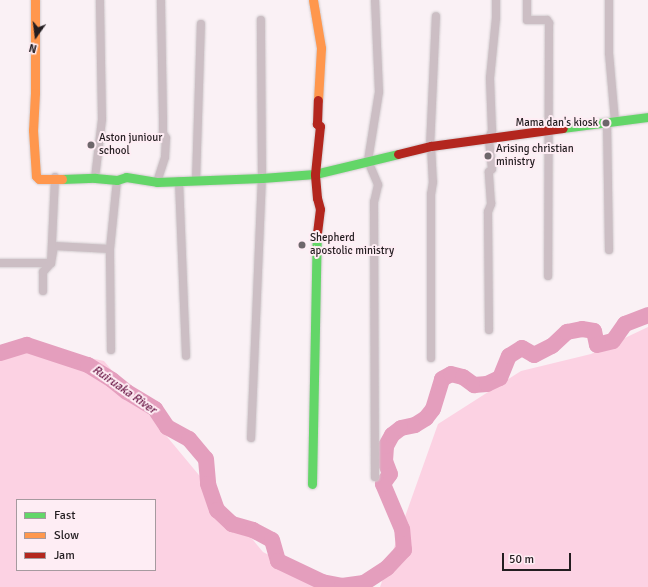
<!DOCTYPE html>
<html>
<head>
<meta charset="utf-8">
<style>
  body { margin:0 }
  #map { position:relative; width:648px; height:587px; overflow:hidden; background:#faf1f5; font-family:Signika,sans-serif }
  div>[style] { position:absolute }
  [style*='--x'] { left:calc(var(--x)*1px); top:calc(var(--y)*1px); width:calc(var(--w)*1px); rotate:calc(var(--a)*1deg) }
  .green>* { inset:0; background:#fcd2e3 }
  .river>* { height:16px; margin:-8px; padding:0 8px; transform-origin:8px; border-radius:8px; background:#e49ebd }
  .roads { filter:drop-shadow(0 0 1px #d2cccf) drop-shadow(0 0 1px #d2cccf) }
  .street>* { height:8px; margin:-4px; padding:0 4px; transform-origin:4px; border-radius:4px; background:#ccbec4 }
  .fast>* { height:9px; margin:-4.5px; padding:0 4.5px; transform-origin:4.5px; border-radius:4.5px; background:#63d668 }
  .slow>* { height:9px; margin:-4.5px; padding:0 4.5px; transform-origin:4.5px; border-radius:4.5px; background:#ff974d }
  .jam>* { height:9px; margin:-4.5px; padding:0 4.5px; transform-origin:4.5px; border-radius:4.5px; background:#b3261e }
  .dots>* { width:11px; height:11px; translate:-50% -50%; box-sizing:border-box; border:2px solid #feedf4; border-radius:50% }
  span { translate:-50% -50%; white-space:nowrap; text-align:center; line-height:1.15; -webkit-text-stroke:4px #feedf4; paint-order:stroke }
  .poi-label { font-size:11px; color:#231d20 }
  .right { translate:-100% -50%; text-align:right }
  .left { translate:0 -50%; text-align:left }
  .water-label { font-size:12px; color:#661040; font-style:italic }
  .legend { position:absolute; left:16px; top:499px; width:140px; height:72px; box-sizing:border-box; background:#feedf4; border:1px solid #a69a9f; margin:0; padding:5px 7px; list-style:none; font-size:12px; color:#231d20 }
  .legend li { display:flex; align-items:center; gap:8px; height:20px }
  .legend b { width:20px; border:1px solid #a69a9f }
  .north { position:absolute; left:16px; top:16px; width:40px; height:40px; -webkit-text-stroke:3px #feedf4; paint-order:stroke; rotate:194deg; font-size:11px; font-weight:700; line-height:16px; text-align:center; color:#231d20 }
  .north::after { content:''; display:block; margin:auto; width:14px; height:18px; background:#231d20; clip-path:polygon(50% 0,100% 100%,50% 72%,0 100%) }
  .scale { position:absolute; left:502px; top:553px; width:69px; height:18px; box-sizing:border-box; border:2px solid #231d20; border-top:0; padding-left:5px; font-size:12px; line-height:14px; white-space:nowrap; color:#231d20; -webkit-text-stroke:3px #feedf4; paint-order:stroke }
</style>
</head>
<body>
<div id="map">
  <div class="green">
    <div style="clip-path:polygon(648px 327px,648px 587px,380px 587px,438px 424px,521px 371px,591px 354px)"></div>
    <div style="clip-path:polygon(evenodd,17px 342px,104px 361px,263px 552px,332px 587px,0 587px,0 358px,17px 342px,17px 500px,155px 500px,155px 570px,17px 570px,17px 500px)"></div>
  </div>
  <div class="river">
    <div style="--x:0;--y:353;--w:28;--a:-17"></div>
    <div style="--x:27;--y:345;--w:64;--a:18.2"></div>
    <div style="--x:88;--y:365;--w:28;--a:32"></div>
    <div style="--x:112;--y:380;--w:19;--a:39"></div>
    <div style="--x:127;--y:392;--w:33;--a:31"></div>
    <div style="--x:155;--y:409;--w:22;--a:56"></div>
    <div style="--x:167;--y:427;--w:25;--a:29"></div>
    <div style="--x:189;--y:439;--w:26;--a:50"></div>
    <div style="--x:206;--y:459;--w:25;--a:85"></div>
    <div style="--x:208;--y:484;--w:28;--a:71"></div>
    <div style="--x:217;--y:510;--w:21;--a:43"></div>
    <div style="--x:232;--y:524;--w:22;--a:16"></div>
    <div style="--x:253;--y:530;--w:21;--a:28"></div>
    <div style="--x:272;--y:540;--w:22;--a:74"></div>
    <div style="--x:278;--y:561;--w:49;--a:25.5"></div>
    <div style="--x:322;--y:582;--w:20;--a:11"></div>
    <div style="--x:342;--y:586;--w:22;--a:-8"></div>
    <div style="--x:364;--y:583;--w:27;--a:-33"></div>
    <div style="--x:387;--y:568;--w:25;--a:-47"></div>
    <div style="--x:404;--y:550;--w:21;--a:-95"></div>
    <div style="--x:402;--y:529;--w:49;--a:-112.9"></div>
    <div style="--x:383;--y:484;--w:12;--a:-55"></div>
    <div style="--x:390;--y:474;--w:14;--a:-111"></div>
    <div style="--x:385;--y:461;--w:15;--a:-86"></div>
    <div style="--x:386;--y:446;--w:13;--a:-61"></div>
    <div style="--x:392;--y:435;--w:11;--a:-38"></div>
    <div style="--x:401;--y:428;--w:14;--a:-12"></div>
    <div style="--x:415;--y:425;--w:13;--a:-32"></div>
    <div style="--x:426;--y:418;--w:11;--a:-52"></div>
    <div style="--x:433;--y:409;--w:31;--a:-73"></div>
    <div style="--x:442;--y:379;--w:10;--a:-29"></div>
    <div style="--x:451;--y:374;--w:12;--a:14"></div>
    <div style="--x:463;--y:377;--w:14;--a:36"></div>
    <div style="--x:474;--y:385;--w:13;--a:-4"></div>
    <div style="--x:487;--y:384;--w:14;--a:-25"></div>
    <div style="--x:500;--y:378;--w:24;--a:-68"></div>
    <div style="--x:509;--y:356;--w:15;--a:-32"></div>
    <div style="--x:522;--y:348;--w:14;--a:30"></div>
    <div style="--x:534;--y:355;--w:20;--a:-27"></div>
    <div style="--x:552;--y:346;--w:21;--a:-43"></div>
    <div style="--x:567;--y:332;--w:15;--a:-11"></div>
    <div style="--x:582;--y:329;--w:12;--a:9"></div>
    <div style="--x:594;--y:331;--w:14;--a:78"></div>
    <div style="--x:597;--y:345;--w:16;--a:-14"></div>
    <div style="--x:613;--y:341;--w:21;--a:-55"></div>
    <div style="--x:625;--y:324;--w:25;--a:-21"></div>
  </div>
  <div class="roads">
    <div class="street">
      <div style="--x:375;--y:0;--w:92;--a:87.5"></div>
      <div style="--x:379;--y:92;--w:70;--a:99.1"></div>
      <div style="--x:368;--y:161;--w:26;--a:67"></div>
      <div style="--x:378;--y:185;--w:17;--a:103"></div>
      <div style="--x:374;--y:202;--w:275;--a:89.8"></div>
      <div style="--x:527;--y:0;--w:20;--a:90"></div>
      <div style="--x:527;--y:20;--w:20;--a:0"></div>
      <div style="--x:547;--y:20;--w:4;--a:56"></div>
      <div style="--x:549;--y:23;--w:253;--a:90.2"></div>
      <div style="--x:609;--y:0;--w:53;--a:90"></div>
      <div style="--x:609;--y:53;--w:69;--a:85"></div>
      <div style="--x:607;--y:122;--w:128;--a:89.1"></div>
      <div style="--x:431;--y:146;--w:36;--a:87"></div>
      <div style="--x:433;--y:182;--w:12;--a:99"></div>
      <div style="--x:431;--y:194;--w:164;--a:90"></div>
      <div style="--x:430;--y:147;--w:131;--a:-87.4"></div>
      <div style="--x:95;--y:178;--w:59;--a:-83.2"></div>
      <div style="--x:102;--y:119;--w:119;--a:-91"></div>
      <div style="--x:179;--y:181;--w:175;--a:87.7"></div>
      <div style="--x:196;--y:181;--w:157;--a:-88.2"></div>
      <div style="--x:157;--y:182;--w:26;--a:-72"></div>
      <div style="--x:165;--y:157;--w:19;--a:-87"></div>
      <div style="--x:166;--y:138;--w:6;--a:-121"></div>
      <div style="--x:163;--y:133;--w:14;--a:-90"></div>
      <div style="--x:163;--y:119;--w:119;--a:-91"></div>
      <div style="--x:0;--y:263;--w:51;--a:0"></div>
      <div style="--x:51;--y:263;--w:17;--a:-80"></div>
      <div style="--x:54;--y:246;--w:56;--a:3.1"></div>
      <div style="--x:43;--y:291;--w:19;--a:-90"></div>
      <div style="--x:43;--y:272;--w:12;--a:-48"></div>
      <div style="--x:51;--y:263;--w:86;--a:-87.3"></div>
      <div style="--x:489;--y:330;--w:118;--a:-90.5"></div>
      <div style="--x:488;--y:212;--w:9;--a:-69"></div>
      <div style="--x:491;--y:204;--w:32;--a:-94"></div>
      <div style="--x:489;--y:172;--w:4;--a:-45"></div>
      <div style="--x:492;--y:169;--w:31;--a:-96"></div>
      <div style="--x:489;--y:138;--w:8;--a:-67"></div>
      <div style="--x:492;--y:131;--w:53;--a:-92.2"></div>
      <div style="--x:490;--y:78;--w:60;--a:-84.3"></div>
      <div style="--x:496;--y:18;--w:18;--a:-90"></div>
      <div style="--x:111;--y:350;--w:101;--a:-90.6"></div>
      <div style="--x:110;--y:249;--w:69;--a:-84.2"></div>
      <div style="--x:251;--y:438;--w:260;--a:-87.6"></div>
      <div style="--x:262;--y:178;--w:158;--a:-90.4"></div>
    </div>
    <div class="fast">
      <div style="--x:563;--y:128;--w:86;--a:-7.4"></div>
      <div style="--x:62;--y:179;--w:33;--a:-2"></div>
      <div style="--x:95;--y:178;--w:22;--a:5"></div>
      <div style="--x:117;--y:180;--w:9;--a:-18"></div>
      <div style="--x:126;--y:177;--w:31;--a:9"></div>
      <div style="--x:157;--y:182;--w:105;--a:-2.2"></div>
      <div style="--x:262;--y:178;--w:53;--a:-4.3"></div>
      <div style="--x:315;--y:174;--w:85;--a:-13.5"></div>
      <div style="--x:312;--y:484;--w:251;--a:-88.9"></div>
    </div>
    <div class="slow">
      <div style="--x:35;--y:0;--w:93;--a:90"></div>
      <div style="--x:35;--y:93;--w:37;--a:93"></div>
      <div style="--x:33;--y:130;--w:46;--a:86.3"></div>
      <div style="--x:36;--y:176;--w:4;--a:45"></div>
      <div style="--x:39;--y:179;--w:23;--a:0"></div>
      <div style="--x:313;--y:0;--w:49;--a:80.5"></div>
      <div style="--x:321;--y:48;--w:52;--a:93.3"></div>
    </div>
    <div class="jam">
      <div style="--x:398;--y:154;--w:34;--a:-14"></div>
      <div style="--x:431;--y:146;--w:133;--a:-7.8"></div>
      <div style="--x:317;--y:233;--w:24;--a:-83"></div>
      <div style="--x:320;--y:209;--w:11;--a:-105"></div>
      <div style="--x:317;--y:198;--w:24;--a:-95"></div>
      <div style="--x:315;--y:174;--w:48;--a:-84.1"></div>
      <div style="--x:320;--y:126;--w:4;--a:-146"></div>
      <div style="--x:317;--y:124;--w:24;--a:-88"></div>
    </div>
  </div>
  <div class="dots">
    <div style="left:606px;top:123px;background:#6e676b"></div>
    <div style="left:91px;top:145px;background:#6e676b"></div>
    <div style="left:488px;top:156px;background:#6e676b"></div>
    <div style="left:302px;top:245px;background:#6e676b"></div>
  </div>
  <div class="poi-label">
    <span class="right" style="left:598px;top:123px">Mama dan's kiosk</span>
    <span class="left" style="left:99px;top:145px">Aston juniour<br>school</span>
    <span class="left" style="left:496px;top:156px">Arising christian<br>ministry</span>
    <span class="left" style="left:310px;top:245px">Shepherd<br>apostolic ministry</span>
  </div>
  <div class="water-label">
    <span style="left:124px;top:390px;rotate:35deg">Ruiruaka River</span>
  </div>
  <ul class="legend">
  <li><b style="height:5px;background:#63d668"></b>Fast</li>
  <li><b style="height:5px;background:#ff974d"></b>Slow</li>
  <li><b style="height:5px;background:#b3261e"></b>Jam</li>
  </ul>
  <div class="north">N</div>
  <div class="scale">50 m</div>
</div>
</body>
</html>
